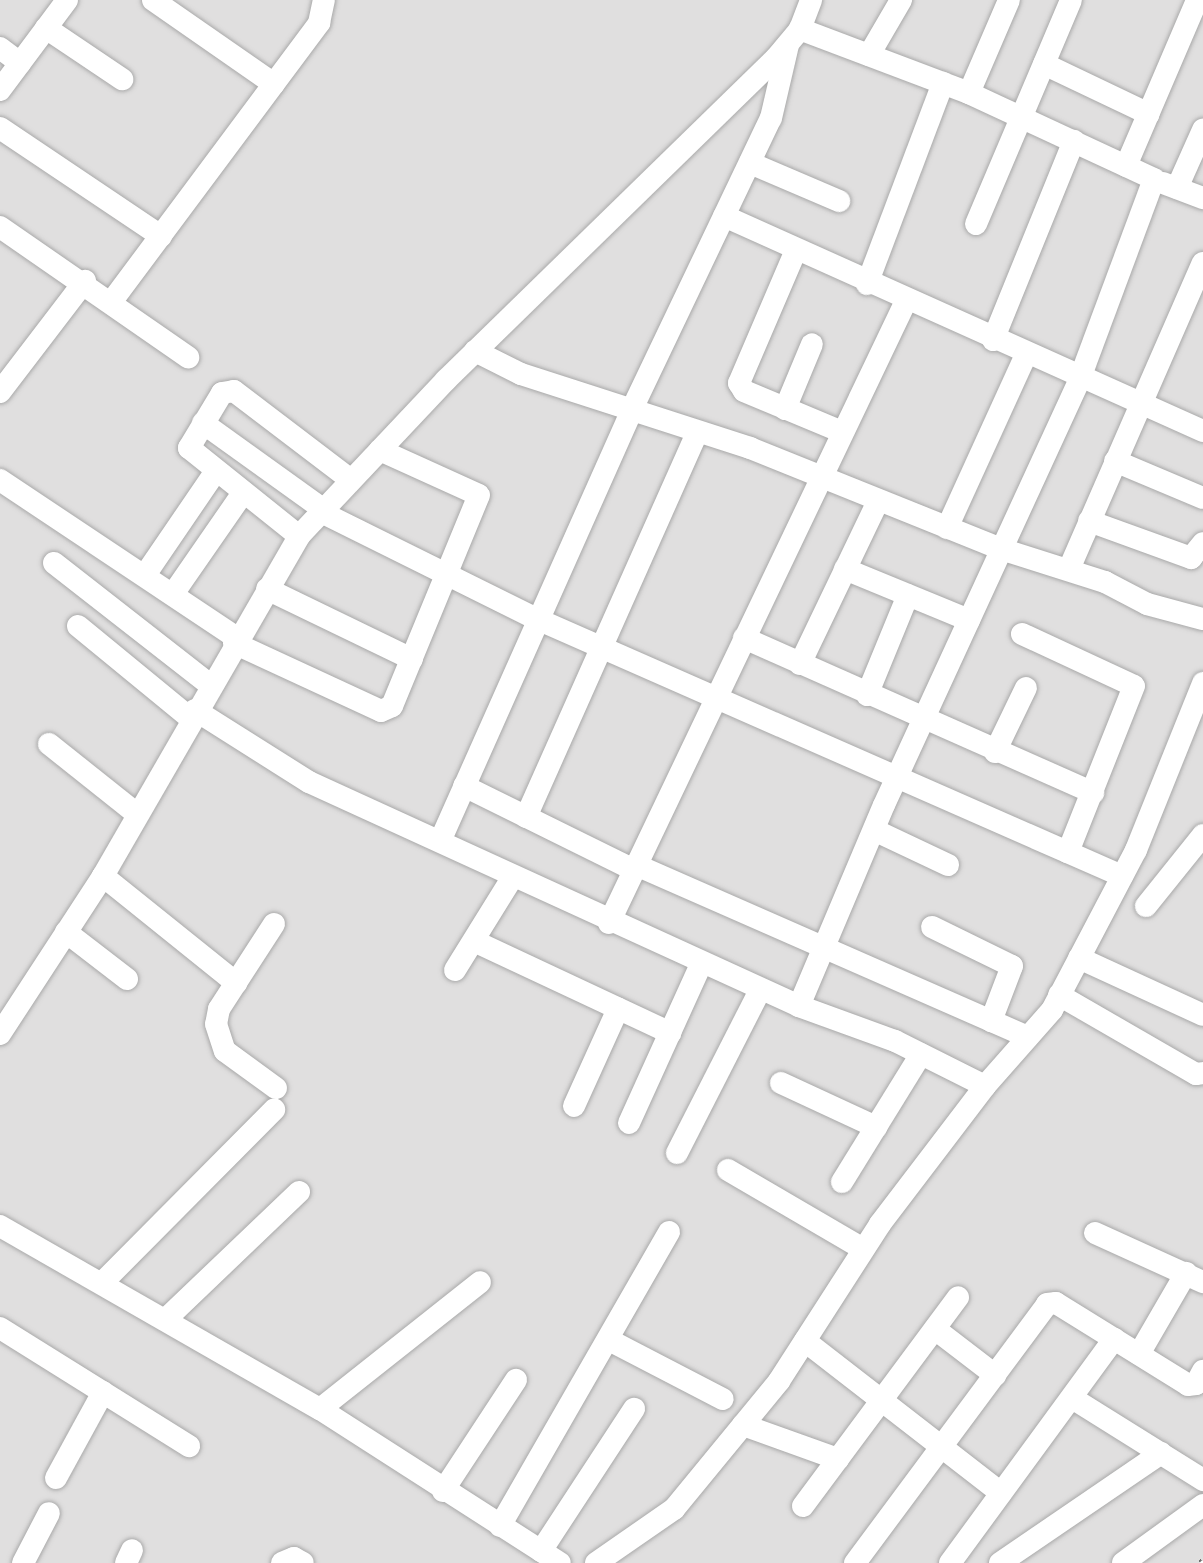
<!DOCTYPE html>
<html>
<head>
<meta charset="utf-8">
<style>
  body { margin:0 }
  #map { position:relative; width:1203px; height:1563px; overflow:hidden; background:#f2efe9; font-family:Signika,sans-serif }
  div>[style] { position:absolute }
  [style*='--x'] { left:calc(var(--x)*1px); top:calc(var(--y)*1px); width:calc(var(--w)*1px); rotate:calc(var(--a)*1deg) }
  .residential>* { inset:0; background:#e0dfdf }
  .roads { filter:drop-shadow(0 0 2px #a9a9a9) drop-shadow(0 0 2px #a9a9a9) }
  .minor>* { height:22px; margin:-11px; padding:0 11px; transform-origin:11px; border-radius:11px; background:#fff }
  .rail>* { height:7px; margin-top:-3.5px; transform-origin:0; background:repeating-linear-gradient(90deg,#fff 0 14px,#707070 0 28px); box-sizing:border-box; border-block:2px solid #707070 }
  span { translate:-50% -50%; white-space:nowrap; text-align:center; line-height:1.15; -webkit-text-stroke:4.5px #fff; paint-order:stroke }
</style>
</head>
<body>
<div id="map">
  <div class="residential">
    <div style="clip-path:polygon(0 0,1203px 0,1203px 1563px,0 1563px)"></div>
  </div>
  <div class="roads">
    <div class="minor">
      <div style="--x:153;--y:0;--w:147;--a:34.8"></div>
      <div style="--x:46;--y:28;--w:92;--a:33.9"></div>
      <div style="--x:0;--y:48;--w:25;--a:37"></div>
      <div style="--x:869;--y:55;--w:64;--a:-59.8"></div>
      <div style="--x:1044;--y:64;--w:116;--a:25.5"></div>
      <div style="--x:0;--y:90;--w:112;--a:-53.3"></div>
      <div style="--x:969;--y:93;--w:101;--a:-66.7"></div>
      <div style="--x:0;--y:128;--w:194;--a:33.9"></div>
      <div style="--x:750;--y:163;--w:97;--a:23.1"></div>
      <div style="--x:1126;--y:166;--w:181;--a:-66.8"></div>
      <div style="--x:1163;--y:183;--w:43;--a:20.6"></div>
      <div style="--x:1177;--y:188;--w:64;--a:-65.9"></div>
      <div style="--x:724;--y:216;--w:525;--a:24.17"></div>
      <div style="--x:976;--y:224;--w:243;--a:-67"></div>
      <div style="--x:0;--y:227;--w:229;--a:34.7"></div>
      <div style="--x:796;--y:250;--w:145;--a:113.2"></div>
      <div style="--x:739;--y:383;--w:9;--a:58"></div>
      <div style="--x:744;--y:391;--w:106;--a:22.7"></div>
      <div style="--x:867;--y:284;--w:215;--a:-69.3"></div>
      <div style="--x:112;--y:301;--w:347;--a:-53.3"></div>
      <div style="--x:319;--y:23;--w:24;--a:-78"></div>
      <div style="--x:993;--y:340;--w:215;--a:-67.9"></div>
      <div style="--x:475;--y:351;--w:51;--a:26.6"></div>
      <div style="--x:521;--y:374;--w:241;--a:17.9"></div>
      <div style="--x:750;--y:448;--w:271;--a:21.9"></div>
      <div style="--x:1001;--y:549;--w:109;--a:17.6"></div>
      <div style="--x:1105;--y:582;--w:47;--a:27.6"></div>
      <div style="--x:1147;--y:604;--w:58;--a:15"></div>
      <div style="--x:0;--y:392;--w:140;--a:-52.6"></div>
      <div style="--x:785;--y:409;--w:70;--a:-67.4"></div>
      <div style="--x:203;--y:423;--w:149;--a:35.7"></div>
      <div style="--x:1115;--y:461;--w:95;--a:22.8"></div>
      <div style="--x:0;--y:480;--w:285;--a:33.7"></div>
      <div style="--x:321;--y:512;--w:241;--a:26.4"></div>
      <div style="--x:537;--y:619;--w:639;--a:23.72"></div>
      <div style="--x:1089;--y:521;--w:109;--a:19.9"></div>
      <div style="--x:1191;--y:558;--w:19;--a:-51"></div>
      <div style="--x:947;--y:528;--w:190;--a:-65.5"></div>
      <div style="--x:299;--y:536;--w:141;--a:-141.3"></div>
      <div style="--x:189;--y:448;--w:64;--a:-59"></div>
      <div style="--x:222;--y:393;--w:12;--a:-9"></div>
      <div style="--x:234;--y:391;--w:147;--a:37.3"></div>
      <div style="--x:54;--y:563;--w:197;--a:38"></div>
      <div style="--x:845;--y:569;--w:134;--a:22.4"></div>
      <div style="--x:1069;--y:569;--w:334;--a:-66.4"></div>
      <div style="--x:145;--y:575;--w:126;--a:-55.7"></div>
      <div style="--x:267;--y:589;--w:161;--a:25.8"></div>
      <div style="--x:173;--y:594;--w:123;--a:-55.3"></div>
      <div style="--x:78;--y:626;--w:145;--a:39.4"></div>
      <div style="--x:1022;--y:634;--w:123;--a:24.9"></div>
      <div style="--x:1134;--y:686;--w:179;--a:111.7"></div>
      <div style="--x:744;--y:638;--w:382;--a:23.9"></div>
      <div style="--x:234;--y:643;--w:162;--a:24.8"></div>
      <div style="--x:381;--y:711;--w:12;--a:-24"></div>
      <div style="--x:392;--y:706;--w:228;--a:-67.6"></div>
      <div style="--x:479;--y:495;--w:109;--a:-155.6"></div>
      <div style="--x:800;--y:664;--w:181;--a:-64.4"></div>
      <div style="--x:867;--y:695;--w:108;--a:-67.7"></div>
      <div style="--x:195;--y:710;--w:135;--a:32.3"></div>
      <div style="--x:309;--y:782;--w:539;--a:24.57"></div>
      <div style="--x:799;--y:1006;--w:218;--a:-67.1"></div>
      <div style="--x:884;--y:805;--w:470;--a:-65.3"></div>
      <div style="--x:1080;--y:378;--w:212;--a:-69.6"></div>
      <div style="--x:1154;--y:179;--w:204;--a:-155.1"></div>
      <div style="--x:969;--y:93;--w:181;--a:-159.3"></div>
      <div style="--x:49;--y:744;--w:112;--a:38.5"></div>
      <div style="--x:995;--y:752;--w:71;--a:-64.2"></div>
      <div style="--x:464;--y:786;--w:190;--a:26.3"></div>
      <div style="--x:526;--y:817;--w:418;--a:-66"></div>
      <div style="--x:874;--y:830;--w:82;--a:25.3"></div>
      <div style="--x:441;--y:839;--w:471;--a:-66"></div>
      <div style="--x:632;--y:409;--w:322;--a:-64.5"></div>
      <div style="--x:771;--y:118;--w:75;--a:-76.9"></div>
      <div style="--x:636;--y:865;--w:428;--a:23.7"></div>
      <div style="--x:103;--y:876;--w:171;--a:38.8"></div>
      <div style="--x:1146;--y:906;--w:91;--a:-51.2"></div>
      <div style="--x:609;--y:923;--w:689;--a:-64.48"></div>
      <div style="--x:274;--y:924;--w:101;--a:122.9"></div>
      <div style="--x:219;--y:1009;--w:15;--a:101"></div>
      <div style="--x:216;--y:1024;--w:28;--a:72"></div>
      <div style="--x:225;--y:1051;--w:63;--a:36"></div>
      <div style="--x:932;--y:927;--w:89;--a:26"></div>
      <div style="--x:1012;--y:966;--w:59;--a:110.9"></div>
      <div style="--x:66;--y:932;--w:77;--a:37.6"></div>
      <div style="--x:474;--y:941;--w:217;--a:25.1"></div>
      <div style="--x:1079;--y:958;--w:136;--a:24.7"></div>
      <div style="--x:455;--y:970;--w:108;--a:-58.2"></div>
      <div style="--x:1059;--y:995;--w:158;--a:30"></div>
      <div style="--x:1196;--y:1074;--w:7;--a:-8"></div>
      <div style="--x:0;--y:1034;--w:189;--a:-56.9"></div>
      <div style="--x:103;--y:876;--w:392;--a:-60"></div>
      <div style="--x:299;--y:536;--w:214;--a:-46.7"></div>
      <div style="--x:446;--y:380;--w:461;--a:-44.3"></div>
      <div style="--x:776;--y:58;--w:38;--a:-50"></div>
      <div style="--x:800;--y:29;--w:31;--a:-69"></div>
      <div style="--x:781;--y:1083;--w:105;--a:24.9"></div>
      <div style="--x:985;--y:1086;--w:101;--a:-48.6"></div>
      <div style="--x:1052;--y:1010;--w:181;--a:-62.3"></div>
      <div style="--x:1136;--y:850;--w:180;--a:-68.1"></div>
      <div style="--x:574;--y:1106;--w:107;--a:-65.6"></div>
      <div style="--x:629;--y:1123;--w:175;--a:-65.6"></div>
      <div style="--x:677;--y:1153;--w:183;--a:-63"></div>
      <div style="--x:728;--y:1170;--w:156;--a:30.3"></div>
      <div style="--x:842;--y:1182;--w:150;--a:-58.3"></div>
      <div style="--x:0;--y:1226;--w:369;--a:29.8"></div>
      <div style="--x:320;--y:1409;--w:285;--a:32.7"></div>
      <div style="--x:1095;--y:1233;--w:119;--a:24.4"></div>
      <div style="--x:103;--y:1282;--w:243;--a:-45.2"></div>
      <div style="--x:166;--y:1319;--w:184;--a:-43.7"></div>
      <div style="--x:0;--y:1328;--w:223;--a:32"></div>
      <div style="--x:935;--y:1329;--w:76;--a:37.5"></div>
      <div style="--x:609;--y:1340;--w:128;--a:27.4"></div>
      <div style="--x:805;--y:1341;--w:248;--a:37.8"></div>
      <div style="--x:1139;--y:1354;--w:94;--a:-59.9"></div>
      <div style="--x:1072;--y:1398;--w:155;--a:32"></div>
      <div style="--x:320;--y:1409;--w:204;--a:-38.4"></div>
      <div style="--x:743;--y:1425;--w:101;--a:19.7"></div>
      <div style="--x:56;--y:1478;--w:98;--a:-61.3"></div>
      <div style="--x:443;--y:1491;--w:133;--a:-56.7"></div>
      <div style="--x:803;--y:1506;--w:260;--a:-53.4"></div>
      <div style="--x:500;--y:1526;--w:339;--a:-60.1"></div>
      <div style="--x:541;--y:1551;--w:170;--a:-56.8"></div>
      <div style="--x:23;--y:1563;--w:56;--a:-62.5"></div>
      <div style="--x:126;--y:1563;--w:14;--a:-65"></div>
      <div style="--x:282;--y:1563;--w:13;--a:-23"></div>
      <div style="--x:294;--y:1558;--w:10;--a:29"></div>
      <div style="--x:596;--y:1563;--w:95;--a:-34.7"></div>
      <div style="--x:674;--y:1509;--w:166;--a:-50.6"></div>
      <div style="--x:779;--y:1381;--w:187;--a:-57.2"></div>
      <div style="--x:880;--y:1224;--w:173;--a:-52.7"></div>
      <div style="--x:985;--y:1086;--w:101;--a:-153.4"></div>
      <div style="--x:895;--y:1041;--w:102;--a:-160"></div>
      <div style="--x:855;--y:1563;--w:322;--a:-53.4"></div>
      <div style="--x:1047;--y:1304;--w:9;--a:-6"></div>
      <div style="--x:1056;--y:1303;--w:155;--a:31.8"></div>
      <div style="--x:1188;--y:1385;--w:8;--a:-7"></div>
      <div style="--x:1196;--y:1384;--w:15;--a:-62"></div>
      <div style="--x:950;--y:1563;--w:278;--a:-53.8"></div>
      <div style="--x:1000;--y:1563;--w:195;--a:-34.3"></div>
      <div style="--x:1123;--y:1563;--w:99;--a:-35.9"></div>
    </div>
  </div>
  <div class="rail">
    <div style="--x:1201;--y:1563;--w:3;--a:-45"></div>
  </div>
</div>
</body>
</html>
